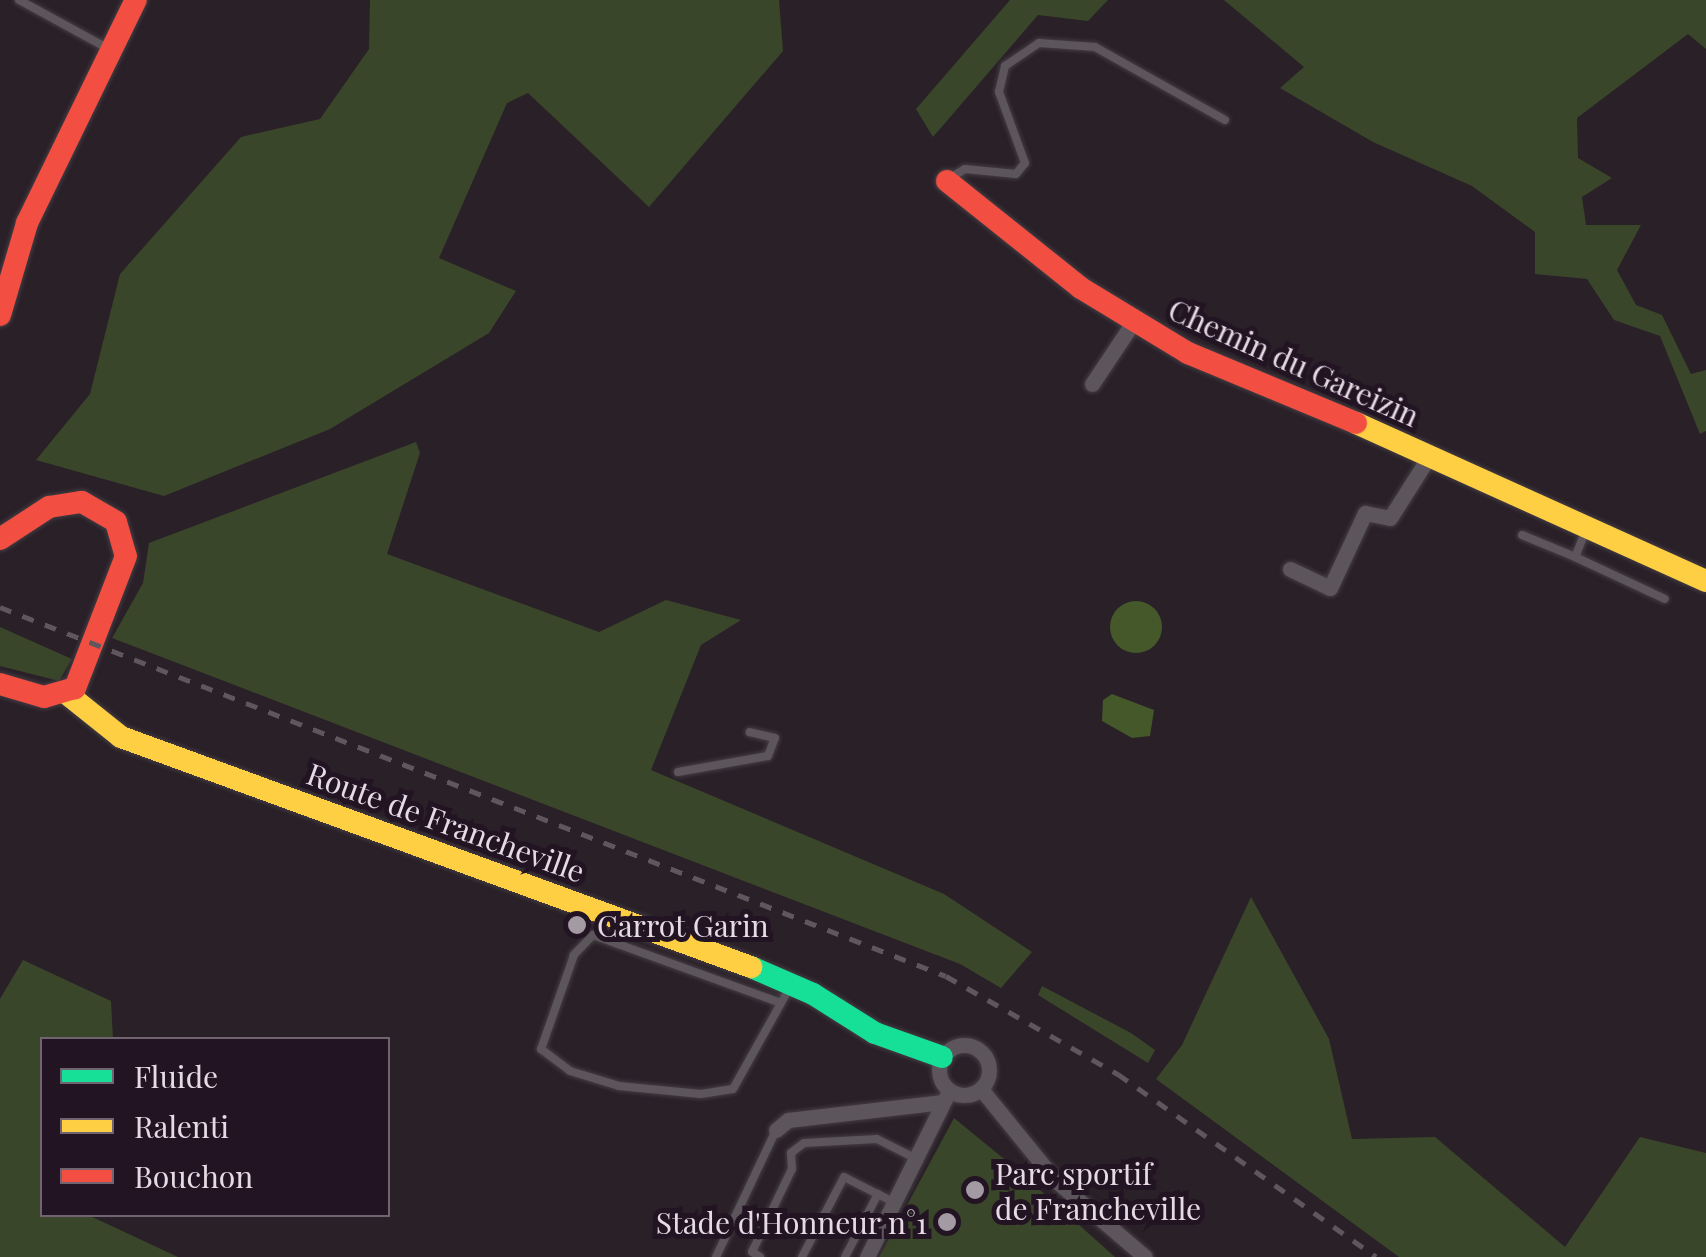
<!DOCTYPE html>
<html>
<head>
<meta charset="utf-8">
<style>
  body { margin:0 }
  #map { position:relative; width:1706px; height:1257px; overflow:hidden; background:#2a2028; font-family:"Playfair Display",serif }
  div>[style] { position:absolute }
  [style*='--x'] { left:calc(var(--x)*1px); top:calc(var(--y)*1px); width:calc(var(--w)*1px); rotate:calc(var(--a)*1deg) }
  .green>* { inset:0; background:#3a462a }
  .water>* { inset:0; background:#445829 }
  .round { border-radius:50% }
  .roads { filter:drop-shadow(0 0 2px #443d43) drop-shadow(0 0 2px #443d43) }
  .lane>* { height:8px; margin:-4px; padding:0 4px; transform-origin:4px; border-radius:4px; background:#5c555b }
  .street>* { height:15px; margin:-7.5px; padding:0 7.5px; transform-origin:7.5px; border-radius:7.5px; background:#5c555b }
  .street>.ring { margin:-7.5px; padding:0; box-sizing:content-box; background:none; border:15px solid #5c555b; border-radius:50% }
  .fast>* { height:22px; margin:-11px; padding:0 11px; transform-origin:11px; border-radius:11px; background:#16e098 }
  .slow>* { height:22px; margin:-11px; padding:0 11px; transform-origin:11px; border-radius:11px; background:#ffcf43 }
  .jam>* { height:22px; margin:-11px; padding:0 11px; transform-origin:11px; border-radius:11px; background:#f24e42 }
  .rail>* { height:5px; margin-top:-2.5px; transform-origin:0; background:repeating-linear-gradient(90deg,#5e575d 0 12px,transparent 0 24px) }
  .dots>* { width:28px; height:28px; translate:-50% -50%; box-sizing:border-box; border:5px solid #231423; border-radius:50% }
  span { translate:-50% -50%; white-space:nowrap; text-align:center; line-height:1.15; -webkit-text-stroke:10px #231423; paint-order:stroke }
  .street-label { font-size:30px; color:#e6dbe5 }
  .poi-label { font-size:30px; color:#e6dbe5 }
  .left { translate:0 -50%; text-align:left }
  .right { translate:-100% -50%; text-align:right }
  .legend { position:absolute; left:40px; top:1037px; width:350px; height:180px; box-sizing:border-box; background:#231423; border:2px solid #716471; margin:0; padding:12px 18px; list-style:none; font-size:30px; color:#e6dbe5 }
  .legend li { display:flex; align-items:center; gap:20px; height:50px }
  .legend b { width:50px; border:2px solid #716471 }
</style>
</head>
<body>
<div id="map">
  <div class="green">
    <div style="clip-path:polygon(370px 0,779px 0,783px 51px,649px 207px,528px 93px,507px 103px,439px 258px,516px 291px,489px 333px,330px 429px,164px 496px,36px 460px,90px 394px,120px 274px,241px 137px,320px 119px,369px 49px)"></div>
    <div style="clip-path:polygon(1010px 0,1108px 0,1088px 21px,1038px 15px,933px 137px,916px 109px)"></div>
    <div style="clip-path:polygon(1224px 0,1706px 0,1706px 49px,1688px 34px,1577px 118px,1578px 158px,1612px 178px,1582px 197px,1586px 225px,1641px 225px,1617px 270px,1636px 305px,1662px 315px,1691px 374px,1706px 370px,1706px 431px,1700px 434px,1660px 336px,1614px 320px,1587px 279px,1535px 274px,1535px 232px,1472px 186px,1373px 142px,1280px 88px,1304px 67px)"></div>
    <div style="clip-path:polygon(416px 442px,420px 453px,387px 554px,599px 632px,666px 600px,741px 620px,701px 645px,651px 770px,944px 894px,1032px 952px,1001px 988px,960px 964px,112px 638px,143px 583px,149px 543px)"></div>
    <div style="clip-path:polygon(0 627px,72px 659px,59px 681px,0 666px)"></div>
    <div style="clip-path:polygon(1251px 897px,1329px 1039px,1352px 1139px,1435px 1137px,1565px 1247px,1640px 1137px,1706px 1153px,1706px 1257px,1399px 1257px,1156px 1079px,1182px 1045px)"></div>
    <div style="clip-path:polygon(23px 960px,111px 1001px,113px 1039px,42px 1040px,42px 1214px,88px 1215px,178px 1257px,0 1257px,0 999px)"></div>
    <div style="clip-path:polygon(1042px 986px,1131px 1033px,1155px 1050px,1148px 1063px,1038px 995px)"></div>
    <div style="clip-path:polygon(954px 1118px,1014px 1167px,1115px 1257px,879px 1257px)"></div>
  </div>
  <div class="water">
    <div class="round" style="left:1110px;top:601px;width:52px;height:52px"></div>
    <div style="clip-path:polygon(1112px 694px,1154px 710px,1150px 736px,1132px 738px,1102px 721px,1103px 700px)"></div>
  </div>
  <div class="roads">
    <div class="lane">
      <div style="--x:19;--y:0;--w:100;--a:28.6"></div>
      <div style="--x:950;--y:178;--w:17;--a:-31"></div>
      <div style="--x:965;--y:169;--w:51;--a:5.6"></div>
      <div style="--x:1016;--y:174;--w:14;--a:-51"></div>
      <div style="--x:1025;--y:163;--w:76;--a:-110.1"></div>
      <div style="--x:999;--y:92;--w:27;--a:-77"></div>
      <div style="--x:1005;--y:66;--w:41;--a:-34.1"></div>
      <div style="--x:1039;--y:43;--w:56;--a:4.1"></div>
      <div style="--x:1095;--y:47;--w:149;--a:29.3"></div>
      <div style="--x:1586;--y:530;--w:29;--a:112"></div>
      <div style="--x:1575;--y:557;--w:99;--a:25"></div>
      <div style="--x:1522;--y:535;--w:57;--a:22.5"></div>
      <div style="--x:678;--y:772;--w:91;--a:-10.1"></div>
      <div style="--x:768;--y:756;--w:19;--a:-69"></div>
      <div style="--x:775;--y:738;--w:26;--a:-167"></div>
      <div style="--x:781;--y:1003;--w:200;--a:-160.1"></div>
      <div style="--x:593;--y:935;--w:28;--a:134"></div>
      <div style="--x:574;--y:955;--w:100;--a:109.3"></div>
      <div style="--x:541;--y:1049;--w:36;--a:37"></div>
      <div style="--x:570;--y:1071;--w:51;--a:17"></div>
      <div style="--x:619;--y:1086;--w:82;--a:5.6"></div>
      <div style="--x:701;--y:1094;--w:32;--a:-9"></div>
      <div style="--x:733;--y:1089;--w:115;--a:-60.8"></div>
      <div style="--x:716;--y:1257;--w:140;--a:-64.7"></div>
      <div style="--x:760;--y:1257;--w:9;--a:-148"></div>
      <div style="--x:752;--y:1252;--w:92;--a:-64.3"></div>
      <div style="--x:792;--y:1169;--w:16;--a:-94"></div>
      <div style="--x:791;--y:1153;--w:16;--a:-38"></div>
      <div style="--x:804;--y:1143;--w:73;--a:-3.1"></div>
      <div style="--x:877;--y:1139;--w:42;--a:26.6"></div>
      <div style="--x:802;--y:1257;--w:90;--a:-62.3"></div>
      <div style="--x:844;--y:1177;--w:38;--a:27"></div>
      <div style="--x:845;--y:1257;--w:71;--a:-62.4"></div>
      <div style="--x:878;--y:1194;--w:19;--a:28"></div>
    </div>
    <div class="street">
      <div style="--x:1092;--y:384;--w:76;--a:-56.3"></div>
      <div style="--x:1290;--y:569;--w:44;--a:25.4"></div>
      <div style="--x:1330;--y:588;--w:83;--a:-65"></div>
      <div style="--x:1365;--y:513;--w:25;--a:11"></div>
      <div style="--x:1390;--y:518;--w:75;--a:-57.6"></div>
      <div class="ring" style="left:939px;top:1045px;width:35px;height:35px"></div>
      <div style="--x:981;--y:1089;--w:117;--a:50.9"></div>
      <div style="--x:1055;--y:1180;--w:118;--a:40.5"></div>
      <div style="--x:776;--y:1130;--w:16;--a:-40"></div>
      <div style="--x:788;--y:1120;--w:156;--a:-6.6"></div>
      <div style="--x:867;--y:1257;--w:185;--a:-63.7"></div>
    </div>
    <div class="fast">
      <div style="--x:751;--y:967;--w:68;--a:23.5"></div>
      <div style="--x:813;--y:994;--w:73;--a:32.2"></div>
      <div style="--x:875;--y:1033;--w:71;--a:19.7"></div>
    </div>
    <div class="slow">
      <div style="--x:1356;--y:423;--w:384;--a:24.3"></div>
      <div style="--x:66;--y:693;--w:70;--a:38.7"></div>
      <div style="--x:121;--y:737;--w:671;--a:20.06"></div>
    </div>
    <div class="jam">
      <div style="--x:947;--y:181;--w:171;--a:38.6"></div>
      <div style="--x:1081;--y:288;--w:125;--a:31.3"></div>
      <div style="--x:1188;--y:353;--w:182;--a:22.6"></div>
      <div style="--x:0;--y:315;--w:96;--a:-73.6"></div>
      <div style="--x:27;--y:223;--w:248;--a:-64"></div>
      <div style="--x:0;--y:539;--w:59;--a:-33.1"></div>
      <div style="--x:49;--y:507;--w:33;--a:-9"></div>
      <div style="--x:82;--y:502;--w:39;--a:30"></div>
      <div style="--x:116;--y:522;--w:35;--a:74"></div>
      <div style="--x:126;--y:556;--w:142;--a:111.1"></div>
      <div style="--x:75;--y:688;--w:32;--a:164"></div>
      <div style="--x:44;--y:697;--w:46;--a:-163.5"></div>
    </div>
  </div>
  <div class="rail">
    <div style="--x:0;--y:607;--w:1015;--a:21.31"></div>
    <div style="--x:946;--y:976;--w:198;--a:29.7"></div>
    <div style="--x:1118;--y:1074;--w:316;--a:35.3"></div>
  </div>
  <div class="dots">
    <div style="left:577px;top:925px;background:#a49aa3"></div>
    <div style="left:975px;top:1190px;background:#a49aa3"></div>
    <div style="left:947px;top:1222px;background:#a49aa3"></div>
  </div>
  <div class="street-label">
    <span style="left:1294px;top:362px;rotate:24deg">Chemin du Gareizin</span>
    <span style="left:446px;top:822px;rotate:20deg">Route de Francheville</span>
  </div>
  <div class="poi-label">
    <span class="left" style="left:597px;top:925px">Carrot Garin</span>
    <span class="left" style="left:995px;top:1190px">Parc sportif<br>de Francheville</span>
    <span class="right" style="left:927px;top:1222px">Stade d'Honneur n°1</span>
  </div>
  <ul class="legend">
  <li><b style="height:12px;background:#16e098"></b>Fluide</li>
  <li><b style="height:12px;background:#ffcf43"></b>Ralenti</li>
  <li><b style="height:12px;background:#f24e42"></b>Bouchon</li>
  </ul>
</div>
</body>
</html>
